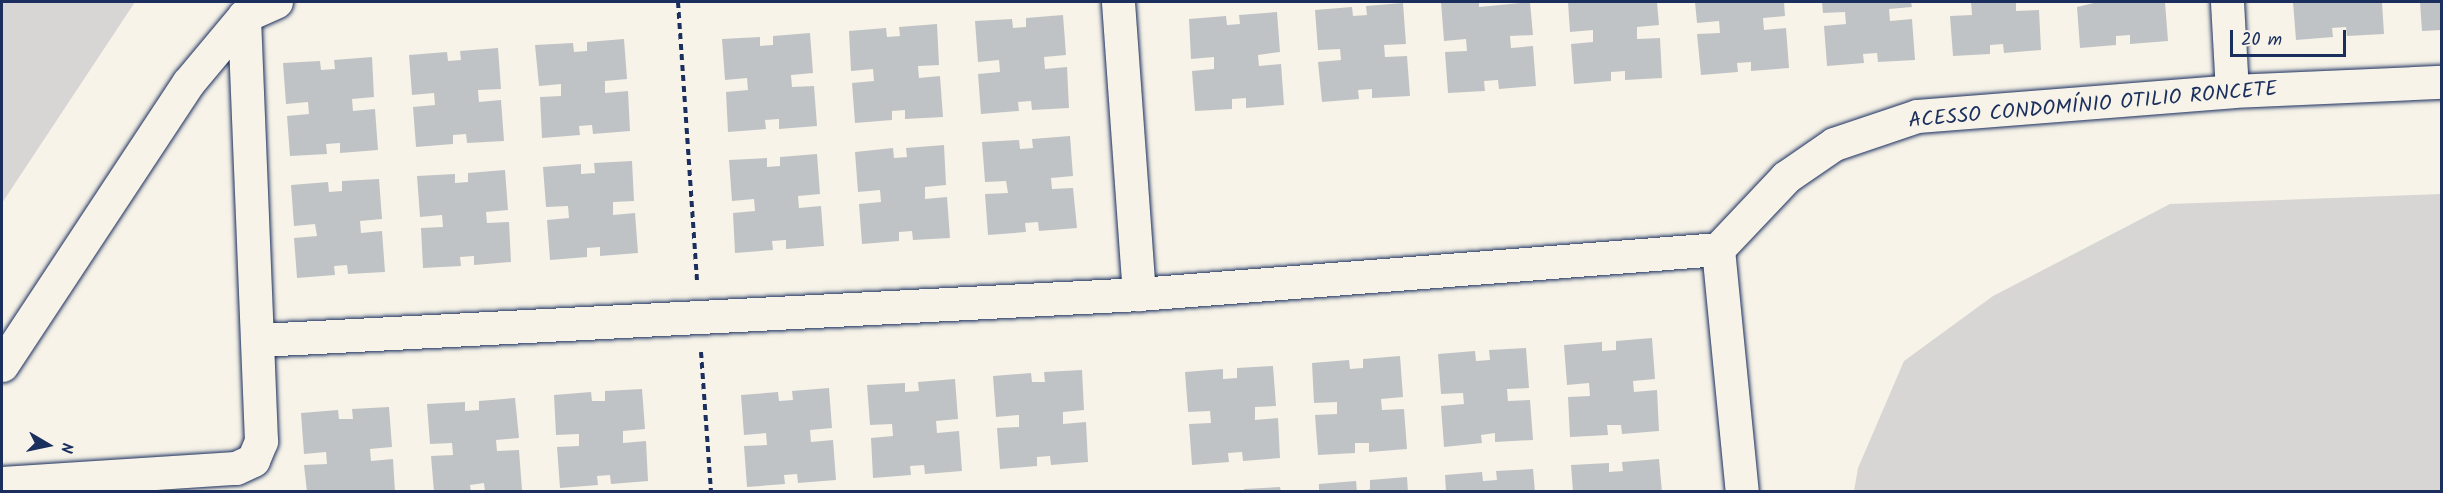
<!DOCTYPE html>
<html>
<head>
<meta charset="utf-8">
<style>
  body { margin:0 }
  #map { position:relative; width:2443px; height:493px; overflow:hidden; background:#f7f3e8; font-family:Kalam,sans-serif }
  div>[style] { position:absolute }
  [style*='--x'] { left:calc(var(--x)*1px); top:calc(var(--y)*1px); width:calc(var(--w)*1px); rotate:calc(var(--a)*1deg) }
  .green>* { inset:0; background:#d7d6d4 }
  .building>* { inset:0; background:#c0c3c5 }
  .path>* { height:4px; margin-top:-2px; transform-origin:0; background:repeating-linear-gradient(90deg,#1b2f5e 0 6px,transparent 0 10.5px) }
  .roads { filter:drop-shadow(0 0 2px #1b2f5e) drop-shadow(0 0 2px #1b2f5e) }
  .minor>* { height:33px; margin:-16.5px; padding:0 16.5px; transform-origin:16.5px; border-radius:16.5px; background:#f7f3e8 }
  span { translate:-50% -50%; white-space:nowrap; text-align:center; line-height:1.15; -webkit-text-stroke:5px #f7f3e8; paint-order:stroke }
  .street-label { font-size:21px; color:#1b2f5e }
  .frame { position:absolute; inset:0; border:3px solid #1b2f5e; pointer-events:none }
  .north { position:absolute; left:18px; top:415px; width:60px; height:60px; -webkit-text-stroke:4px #f7f3e8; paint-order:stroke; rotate:99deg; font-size:16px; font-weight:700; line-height:24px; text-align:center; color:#1b2f5e }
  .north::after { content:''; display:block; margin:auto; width:21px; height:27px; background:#1b2f5e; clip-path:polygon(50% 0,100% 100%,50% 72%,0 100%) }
  .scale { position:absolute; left:2230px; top:30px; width:116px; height:27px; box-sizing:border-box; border:3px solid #1b2f5e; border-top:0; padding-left:8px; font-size:18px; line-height:21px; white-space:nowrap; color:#1b2f5e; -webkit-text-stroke:4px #f7f3e8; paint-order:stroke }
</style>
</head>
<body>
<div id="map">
  <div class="green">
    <div style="clip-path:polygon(2px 2px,135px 2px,2px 203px)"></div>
    <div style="clip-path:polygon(2441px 194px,2441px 491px,1854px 491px,1858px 468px,1904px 361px,1993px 296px,2170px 204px)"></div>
  </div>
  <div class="building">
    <div style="clip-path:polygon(1441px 2px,1479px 2px,1479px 7px,1530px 2px,1533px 35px,1510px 36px,1511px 48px,1533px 46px,1536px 86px,1499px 89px,1498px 80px,1484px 81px,1485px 91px,1448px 93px,1445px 52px,1467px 51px,1466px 39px,1444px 41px)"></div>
    <div style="clip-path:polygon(1568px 2px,1657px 2px,1659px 25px,1637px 27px,1637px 39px,1660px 38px,1662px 78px,1625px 80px,1625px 71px,1611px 72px,1611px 81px,1574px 84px,1571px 44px,1593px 42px,1593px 30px,1570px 32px)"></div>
    <div style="clip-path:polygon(1695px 2px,1784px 2px,1785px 16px,1763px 18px,1764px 30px,1786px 28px,1789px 68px,1751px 71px,1751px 62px,1737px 63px,1738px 72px,1701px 75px,1697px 34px,1720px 33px,1719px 21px,1697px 23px)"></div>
    <div style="clip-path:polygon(1822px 2px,1911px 2px,1912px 7px,1889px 9px,1890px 21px,1912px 19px,1915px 60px,1878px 62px,1877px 53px,1863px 54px,1864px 63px,1827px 66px,1824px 26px,1846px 24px,1845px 12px,1823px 13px)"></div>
    <div style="clip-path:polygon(1971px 2px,2016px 2px,2016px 11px,2039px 10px,2041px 50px,2004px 53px,2003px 44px,1990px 45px,1990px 54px,1953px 56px,1950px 16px,1972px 15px)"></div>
    <div style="clip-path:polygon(2098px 2px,2165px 2px,2168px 41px,2130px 44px,2130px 35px,2116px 36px,2116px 45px,2080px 48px,2077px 7px)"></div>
    <div style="clip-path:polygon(2293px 2px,2382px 2px,2384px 34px,2347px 36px,2346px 27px,2332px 28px,2333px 37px,2296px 40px)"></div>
    <div style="clip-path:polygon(2420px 2px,2442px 2px,2442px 30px,2422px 31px)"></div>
    <div style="clip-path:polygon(1403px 3px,1406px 44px,1384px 45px,1385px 57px,1407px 56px,1410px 96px,1372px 98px,1372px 89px,1358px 90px,1359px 99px,1322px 102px,1318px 62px,1341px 60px,1340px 49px,1318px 50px,1315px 10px,1352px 7px,1353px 16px,1367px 15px,1366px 6px)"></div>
    <div style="clip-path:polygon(1277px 12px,1280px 52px,1258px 55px,1259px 66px,1281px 64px,1284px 105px,1246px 108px,1246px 98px,1232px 99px,1232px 109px,1195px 111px,1192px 71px,1214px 69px,1214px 57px,1191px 59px,1189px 19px,1226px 16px,1227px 25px,1240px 24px,1239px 15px)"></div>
    <div style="clip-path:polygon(1063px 15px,1066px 55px,1044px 57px,1045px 69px,1067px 67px,1069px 108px,1032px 110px,1031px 101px,1018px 102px,1019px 111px,981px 114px,978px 74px,1000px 72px,999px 60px,978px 62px,975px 21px,1012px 19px,1013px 28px,1026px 27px,1026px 18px)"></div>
    <div style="clip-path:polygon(937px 24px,939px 65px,918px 66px,919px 78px,940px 76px,943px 117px,905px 119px,905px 110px,892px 111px,892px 120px,855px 123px,852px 83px,874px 81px,873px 69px,851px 71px,849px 31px,886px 28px,887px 37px,900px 36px,899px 27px)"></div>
    <div style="clip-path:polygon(810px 33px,813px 73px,791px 75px,792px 87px,814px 86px,817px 126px,779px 129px,779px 119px,765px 120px,766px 129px,728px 132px,726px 92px,748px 90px,747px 78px,725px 80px,722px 39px,760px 37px,760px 46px,773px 45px,773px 36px)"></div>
    <div style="clip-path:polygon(624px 39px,627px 79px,605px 81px,605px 93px,628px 91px,630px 131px,593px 134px,592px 125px,579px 126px,580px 135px,542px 138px,540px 97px,561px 96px,561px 84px,539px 86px,535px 45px,573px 43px,574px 52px,587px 51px,587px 42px)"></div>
    <div style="clip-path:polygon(498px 48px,501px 89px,478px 90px,479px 102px,501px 100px,504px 141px,467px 143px,466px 134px,453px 135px,453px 144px,416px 147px,413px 107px,435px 105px,434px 93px,412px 95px,409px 55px,447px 52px,448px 61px,461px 60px,460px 51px)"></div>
    <div style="clip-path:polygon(372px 57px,374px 97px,352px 99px,353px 111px,375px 109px,378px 150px,340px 153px,340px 143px,326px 144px,327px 154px,290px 156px,287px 116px,309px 114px,308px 102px,286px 104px,283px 63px,320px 61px,321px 70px,335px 69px,334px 60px)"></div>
    <div style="clip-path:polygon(1070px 136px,1073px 176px,1051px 178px,1052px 189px,1073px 188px,1077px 228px,1039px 231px,1038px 222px,1025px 223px,1026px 232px,988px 235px,985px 194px,1008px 193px,1006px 181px,985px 182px,982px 142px,1019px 140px,1020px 149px,1033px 148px,1032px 139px)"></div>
    <div style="clip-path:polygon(944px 145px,946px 185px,925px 187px,925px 199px,947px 197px,950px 238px,913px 240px,912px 231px,899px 232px,899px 241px,862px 244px,859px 204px,881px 202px,880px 190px,858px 192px,855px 152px,893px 148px,894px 158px,907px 157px,906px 148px)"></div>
    <div style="clip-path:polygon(817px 154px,820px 194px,798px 196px,799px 208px,821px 206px,824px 246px,786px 249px,786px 240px,772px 241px,773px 250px,735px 253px,733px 213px,755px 211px,754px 199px,732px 201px,729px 160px,767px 158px,767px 167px,780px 166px,780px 157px)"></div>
    <div style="clip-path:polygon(632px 161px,634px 201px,613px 202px,613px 215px,635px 213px,638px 253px,600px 256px,600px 247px,587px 248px,587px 257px,550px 260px,547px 220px,569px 218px,568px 206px,546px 207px,543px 167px,581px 164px,581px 174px,595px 173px,594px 163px)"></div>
    <div style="clip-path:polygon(505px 170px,508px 210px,486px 212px,487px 223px,509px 222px,511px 262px,474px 265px,474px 256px,460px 257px,461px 266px,423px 268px,421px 228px,443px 227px,442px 215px,420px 217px,417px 176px,455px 174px,455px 183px,468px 182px,468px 173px)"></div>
    <div style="clip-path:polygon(379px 179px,382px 219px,360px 221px,361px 233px,382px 231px,385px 272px,348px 274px,347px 265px,334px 266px,335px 275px,297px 278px,294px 238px,317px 236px,315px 224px,294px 226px,291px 185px,328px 182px,329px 192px,342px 191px,342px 181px)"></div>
    <div style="clip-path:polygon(1652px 338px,1655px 379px,1633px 381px,1634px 392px,1657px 390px,1659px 431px,1622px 434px,1621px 425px,1607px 425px,1608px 435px,1570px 437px,1568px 397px,1590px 396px,1589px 383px,1567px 385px,1564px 345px,1602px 342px,1602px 351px,1616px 350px,1616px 341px)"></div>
    <div style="clip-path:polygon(1526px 348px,1529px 388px,1507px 389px,1508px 401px,1530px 400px,1533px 440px,1495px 442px,1495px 433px,1481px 435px,1482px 443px,1444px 447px,1441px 406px,1464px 404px,1463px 393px,1441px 394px,1438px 354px,1475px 351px,1476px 361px,1490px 360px,1489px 350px)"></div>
    <div style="clip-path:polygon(1400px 356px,1403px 397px,1381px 399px,1382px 410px,1404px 409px,1407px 449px,1369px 452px,1369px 443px,1355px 443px,1355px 453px,1318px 455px,1315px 415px,1337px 414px,1337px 402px,1314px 403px,1312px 363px,1349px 360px,1350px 369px,1363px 368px,1363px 359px)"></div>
    <div style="clip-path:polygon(1273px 366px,1276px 406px,1255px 407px,1255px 420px,1278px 418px,1280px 458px,1243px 461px,1242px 452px,1228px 453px,1229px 462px,1192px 465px,1189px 424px,1211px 423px,1210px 411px,1188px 412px,1185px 372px,1223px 369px,1223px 379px,1237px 378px,1237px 368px)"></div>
    <div style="clip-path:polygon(1082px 370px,1084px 410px,1063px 412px,1063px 424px,1086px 422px,1088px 462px,1051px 465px,1050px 456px,1037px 457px,1037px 466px,1000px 469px,997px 428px,1019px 427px,1019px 415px,996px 417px,993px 376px,1031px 373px,1032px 382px,1045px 382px,1044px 372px)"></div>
    <div style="clip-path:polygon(955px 379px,958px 419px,936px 421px,937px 433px,959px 431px,962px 471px,925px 474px,924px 465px,910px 466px,911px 475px,873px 478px,871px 438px,893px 436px,892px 424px,870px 425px,867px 385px,905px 383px,905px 392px,919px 391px,918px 382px)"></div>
    <div style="clip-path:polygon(829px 388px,832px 428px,810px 430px,811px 442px,833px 440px,836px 480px,798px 483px,797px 474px,784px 475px,785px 484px,747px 487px,744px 446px,767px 445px,766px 433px,744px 435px,741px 395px,778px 392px,779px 401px,793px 400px,792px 391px)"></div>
    <div style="clip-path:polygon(642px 389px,645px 429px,623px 431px,623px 443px,646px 441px,648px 481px,611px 484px,610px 475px,597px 476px,598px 485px,560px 488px,557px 447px,579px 446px,579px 434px,556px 435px,554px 395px,591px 392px,592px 401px,605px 401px,605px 391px)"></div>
    <div style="clip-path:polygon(515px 398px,519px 438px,496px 440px,497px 451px,519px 450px,522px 490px,485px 492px,484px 483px,470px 485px,471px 492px,434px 492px,431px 456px,453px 455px,452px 443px,430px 444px,427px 404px,465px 402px,465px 411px,479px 410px,479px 401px)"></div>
    <div style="clip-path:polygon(389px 407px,392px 447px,370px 449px,371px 461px,393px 459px,395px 492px,307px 492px,304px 465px,327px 464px,326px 452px,304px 454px,301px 413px,338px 410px,339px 419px,353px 419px,352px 409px)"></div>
    <div style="clip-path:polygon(1659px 459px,1662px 492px,1573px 492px,1571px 465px,1609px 463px,1609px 472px,1623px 471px,1622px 462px)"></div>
    <div style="clip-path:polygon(1533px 469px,1535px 492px,1446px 492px,1445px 475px,1482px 472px,1483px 481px,1497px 480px,1496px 471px)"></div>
    <div style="clip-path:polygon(1407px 477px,1408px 492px,1364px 492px,1370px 489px,1370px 480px)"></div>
    <div style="clip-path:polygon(1356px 481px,1357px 492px,1319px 492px,1319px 484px)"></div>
    <div style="clip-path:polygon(1280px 487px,1281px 492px,1244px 492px,1244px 489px)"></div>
  </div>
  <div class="path">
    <div style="--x:678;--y:2;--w:281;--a:86.1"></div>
    <div style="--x:701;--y:352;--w:140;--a:85.9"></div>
  </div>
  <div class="roads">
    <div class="minor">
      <div style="--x:1118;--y:2;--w:293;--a:85.9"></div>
      <div style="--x:2227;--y:2;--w:89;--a:86.8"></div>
      <div style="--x:1718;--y:249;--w:99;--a:-46.6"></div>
      <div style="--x:1786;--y:177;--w:58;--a:-34.5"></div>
      <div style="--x:1834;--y:144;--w:88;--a:-18.6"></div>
      <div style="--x:1917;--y:116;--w:316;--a:-4.5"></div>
      <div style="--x:2232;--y:91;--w:210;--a:-2.5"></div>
      <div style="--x:1718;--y:249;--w:244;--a:84.4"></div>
      <div style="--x:259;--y:340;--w:881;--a:-2.99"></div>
      <div style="--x:1139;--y:294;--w:581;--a:-4.44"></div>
      <div style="--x:2;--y:365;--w:338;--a:-56.6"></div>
      <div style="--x:188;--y:83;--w:87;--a:-50.1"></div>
      <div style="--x:244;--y:16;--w:35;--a:-24"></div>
      <div style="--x:2;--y:483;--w:234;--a:-3.7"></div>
      <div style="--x:236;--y:468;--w:19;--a:-25"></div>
      <div style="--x:253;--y:460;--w:21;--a:-67"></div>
      <div style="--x:261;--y:441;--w:425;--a:-92.3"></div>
    </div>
  </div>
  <div class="street-label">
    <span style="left:2093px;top:106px;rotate:-5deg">ACESSO CONDOMÍNIO OTILIO RONCETE</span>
  </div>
  <div class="frame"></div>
  <div class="north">N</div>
  <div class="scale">20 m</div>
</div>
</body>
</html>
